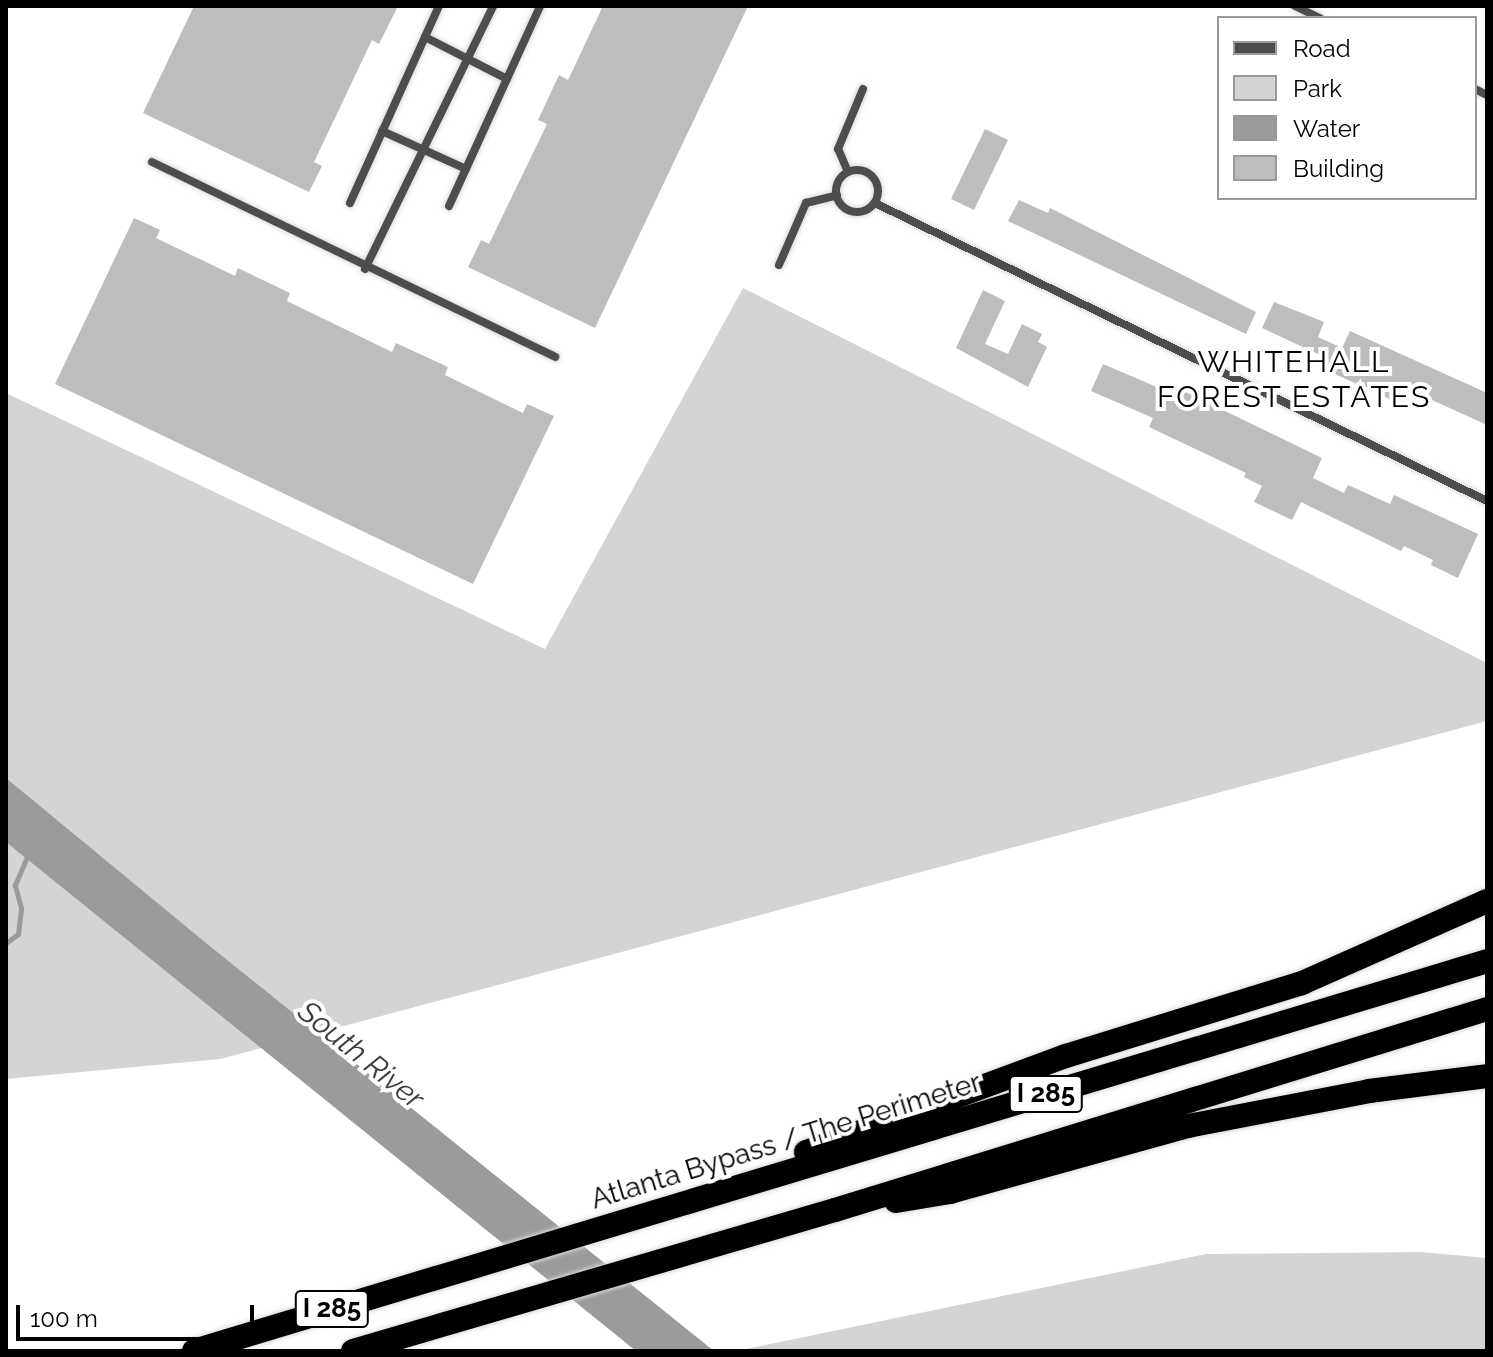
<!DOCTYPE html>
<html>
<head>
<meta charset="utf-8">
<style>
  body { margin:0 }
  #map { position:relative; width:1493px; height:1357px; overflow:hidden; background:#fff; font-family:Raleway,sans-serif }
  div>[style] { position:absolute }
  [style*='--x'] { left:calc(var(--x)*1px); top:calc(var(--y)*1px); width:calc(var(--w)*1px); rotate:calc(var(--a)*1deg) }
  .green>* { inset:0; background:#d4d4d4 }
  .water>* { inset:0; background:#9b9b9b }
  .stream>* { height:5px; margin:-2.5px; padding:0 2.5px; transform-origin:2.5px; border-radius:2.5px; background:#9b9b9b }
  .building>* { inset:0; background:#bdbdbd }
  .roads { filter:drop-shadow(0 0 2px #dbdbdb) drop-shadow(0 0 2px #dbdbdb) }
  .street>* { height:8px; margin:-4px; padding:0 4px; transform-origin:4px; border-radius:4px; background:#4d4d4d }
  .street>.ring { margin:-4px; padding:0; box-sizing:content-box; background:none; border:8px solid #4d4d4d; border-radius:50% }
  .highway>* { height:24px; margin:-12px; padding:0 12px; transform-origin:12px; border-radius:12px; background:#000 }
  span { translate:-50% -50%; white-space:nowrap; text-align:center; line-height:1.15; -webkit-text-stroke:8px #fff; paint-order:stroke }
  .shield-label span { padding:2px 6px; background:#fff; border:2px solid; border-radius:6px; -webkit-text-stroke-width:0 }
  .shield-label { font-size:26px; color:#000; font-weight:700 }
  .street-label { font-size:28px; color:#000 }
  .neighbourhood-label { font-size:30px; color:#000; letter-spacing:2px }
  .water-label { font-size:30px; color:#3c3c3c; font-style:italic }
  .frame { position:absolute; inset:0; border:8px solid #000; pointer-events:none }
  .legend { position:absolute; left:1217px; top:16px; width:260px; height:184px; box-sizing:border-box; background:#fff; border:2px solid #999; margin:0; padding:10px 14px; list-style:none; font-size:24px; color:#000 }
  .legend li { display:flex; align-items:center; gap:16px; height:40px }
  .legend b { width:40px; border:2px solid #999 }
  .scale { position:absolute; left:16px; top:1305px; width:238px; height:36px; box-sizing:border-box; border:4px solid #000; border-top:0; padding-left:10px; font-size:24px; line-height:28px; white-space:nowrap; color:#000; -webkit-text-stroke:6px #fff; paint-order:stroke }
</style>
</head>
<body>
<div id="map">
  <div class="green">
    <div style="clip-path:polygon(743px 288px,1487px 663px,1487px 721px,220px 1059px,6px 1079px,6px 393px,545px 649px)"></div>
    <div style="clip-path:polygon(1420px 1252px,1487px 1258px,1487px 1351px,736px 1351px,1206px 1254px)"></div>
  </div>
  <div class="water">
    <div style="clip-path:polygon(6px 778px,206px 943px,714px 1351px,636px 1351px,6px 842px)"></div>
  </div>
  <div class="stream">
    <div style="--x:6;--y:943;--w:15;--a:-37"></div>
    <div style="--x:18;--y:934;--w:26;--a:-83"></div>
    <div style="--x:21;--y:908;--w:24;--a:-105"></div>
    <div style="--x:15;--y:885;--w:33;--a:-67"></div>
  </div>
  <div class="building">
    <div style="clip-path:polygon(194px 6px,398px 6px,379px 44px,372px 40px,314px 162px,322px 166px,309px 192px,143px 113px)"></div>
    <div style="clip-path:polygon(603px 6px,748px 6px,595px 328px,468px 267px,481px 240px,489px 244px,547px 124px,538px 120px,559px 75px,568px 80px)"></div>
    <div style="clip-path:polygon(985px 129px,1008px 140px,974px 210px,951px 199px)"></div>
    <div style="clip-path:polygon(1019px 200px,1048px 213px,1050px 208px,1256px 312px,1246px 334px,1008px 221px)"></div>
    <div style="clip-path:polygon(134px 218px,160px 230px,156px 238px,235px 276px,238px 268px,290px 293px,287px 301px,392px 352px,396px 343px,448px 367px,445px 375px,523px 413px,527px 404px,554px 416px,473px 584px,55px 384px)"></div>
    <div style="clip-path:polygon(983px 290px,1005px 301px,985px 344px,1008px 354px,1022px 324px,1042px 334px,1038px 342px,1047px 347px,1028px 387px,956px 348px)"></div>
    <div style="clip-path:polygon(1274px 302px,1324px 322px,1318px 337px,1342px 348px,1350px 331px,1487px 393px,1487px 425px,1410px 390px,1403px 405px,1317px 366px,1322px 356px,1262px 328px)"></div>
    <div style="clip-path:polygon(1103px 364px,1166px 391px,1169px 384px,1322px 458px,1313px 478px,1344px 493px,1348px 485px,1390px 504px,1394px 495px,1478px 534px,1458px 578px,1431px 565px,1433px 560px,1404px 546px,1401px 551px,1301px 502px,1292px 520px,1254px 502px,1262px 486px,1244px 477px,1246px 473px,1149px 427px,1153px 418px,1091px 391px)"></div>
  </div>
  <div class="roads">
    <div class="street">
      <div style="--x:1295;--y:6;--w:28;--a:26"></div>
      <div style="--x:425;--y:37;--w:92;--a:27.1"></div>
      <div style="--x:1475;--y:89;--w:13;--a:27"></div>
      <div style="--x:382;--y:131;--w:92;--a:24.3"></div>
      <div style="--x:152;--y:162;--w:448;--a:25.8"></div>
      <div class="ring" style="left:836px;top:170px;width:34px;height:34px"></div>
      <div style="--x:848;--y:172;--w:25;--a:-113"></div>
      <div style="--x:838;--y:149;--w:65;--a:-67.4"></div>
      <div style="--x:350;--y:203;--w:216;--a:-65.7"></div>
      <div style="--x:875;--y:203;--w:681;--a:25.96"></div>
      <div style="--x:449;--y:206;--w:220;--a:-65.5"></div>
      <div style="--x:779;--y:265;--w:68;--a:-66.5"></div>
      <div style="--x:806;--y:203;--w:32;--a:-14"></div>
      <div style="--x:365;--y:269;--w:292;--a:-64"></div>
    </div>
    <div class="highway">
      <div style="--x:806;--y:1152;--w:277;--a:-20.3"></div>
      <div style="--x:1066;--y:1056;--w:247;--a:-17.2"></div>
      <div style="--x:1302;--y:983;--w:202;--a:-23.9"></div>
      <div style="--x:896;--y:1201;--w:55;--a:-9.5"></div>
      <div style="--x:950;--y:1192;--w:247;--a:-15.5"></div>
      <div style="--x:1188;--y:1126;--w:184;--a:-10.9"></div>
      <div style="--x:1369;--y:1091;--w:119;--a:-7.2"></div>
      <div style="--x:194;--y:1351;--w:1351;--a:-16.78"></div>
      <div style="--x:353;--y:1351;--w:502;--a:-16.31"></div>
      <div style="--x:835;--y:1210;--w:682;--a:-17.13"></div>
    </div>
  </div>
  <div class="shield-label">
    <span style="left:1046px;top:1094px">I 285</span>
    <span style="left:332px;top:1309px">I 285</span>
  </div>
  <div class="street-label">
    <span style="left:786px;top:1141px;rotate:-17deg">Atlanta Bypass / The Perimeter</span>
  </div>
  <div class="neighbourhood-label">
    <span style="left:1294px;top:379px">WHITEHALL<br>FOREST ESTATES</span>
  </div>
  <div class="water-label">
    <span style="left:361px;top:1055px;rotate:39deg">South River</span>
  </div>
  <div class="frame"></div>
  <ul class="legend">
  <li><b style="height:10px;background:#4d4d4d"></b>Road</li>
  <li><b style="height:22px;background:#d4d4d4"></b>Park</li>
  <li><b style="height:22px;background:#9b9b9b"></b>Water</li>
  <li><b style="height:22px;background:#bdbdbd"></b>Building</li>
  </ul>
  <div class="scale">100 m</div>
</div>
</body>
</html>
